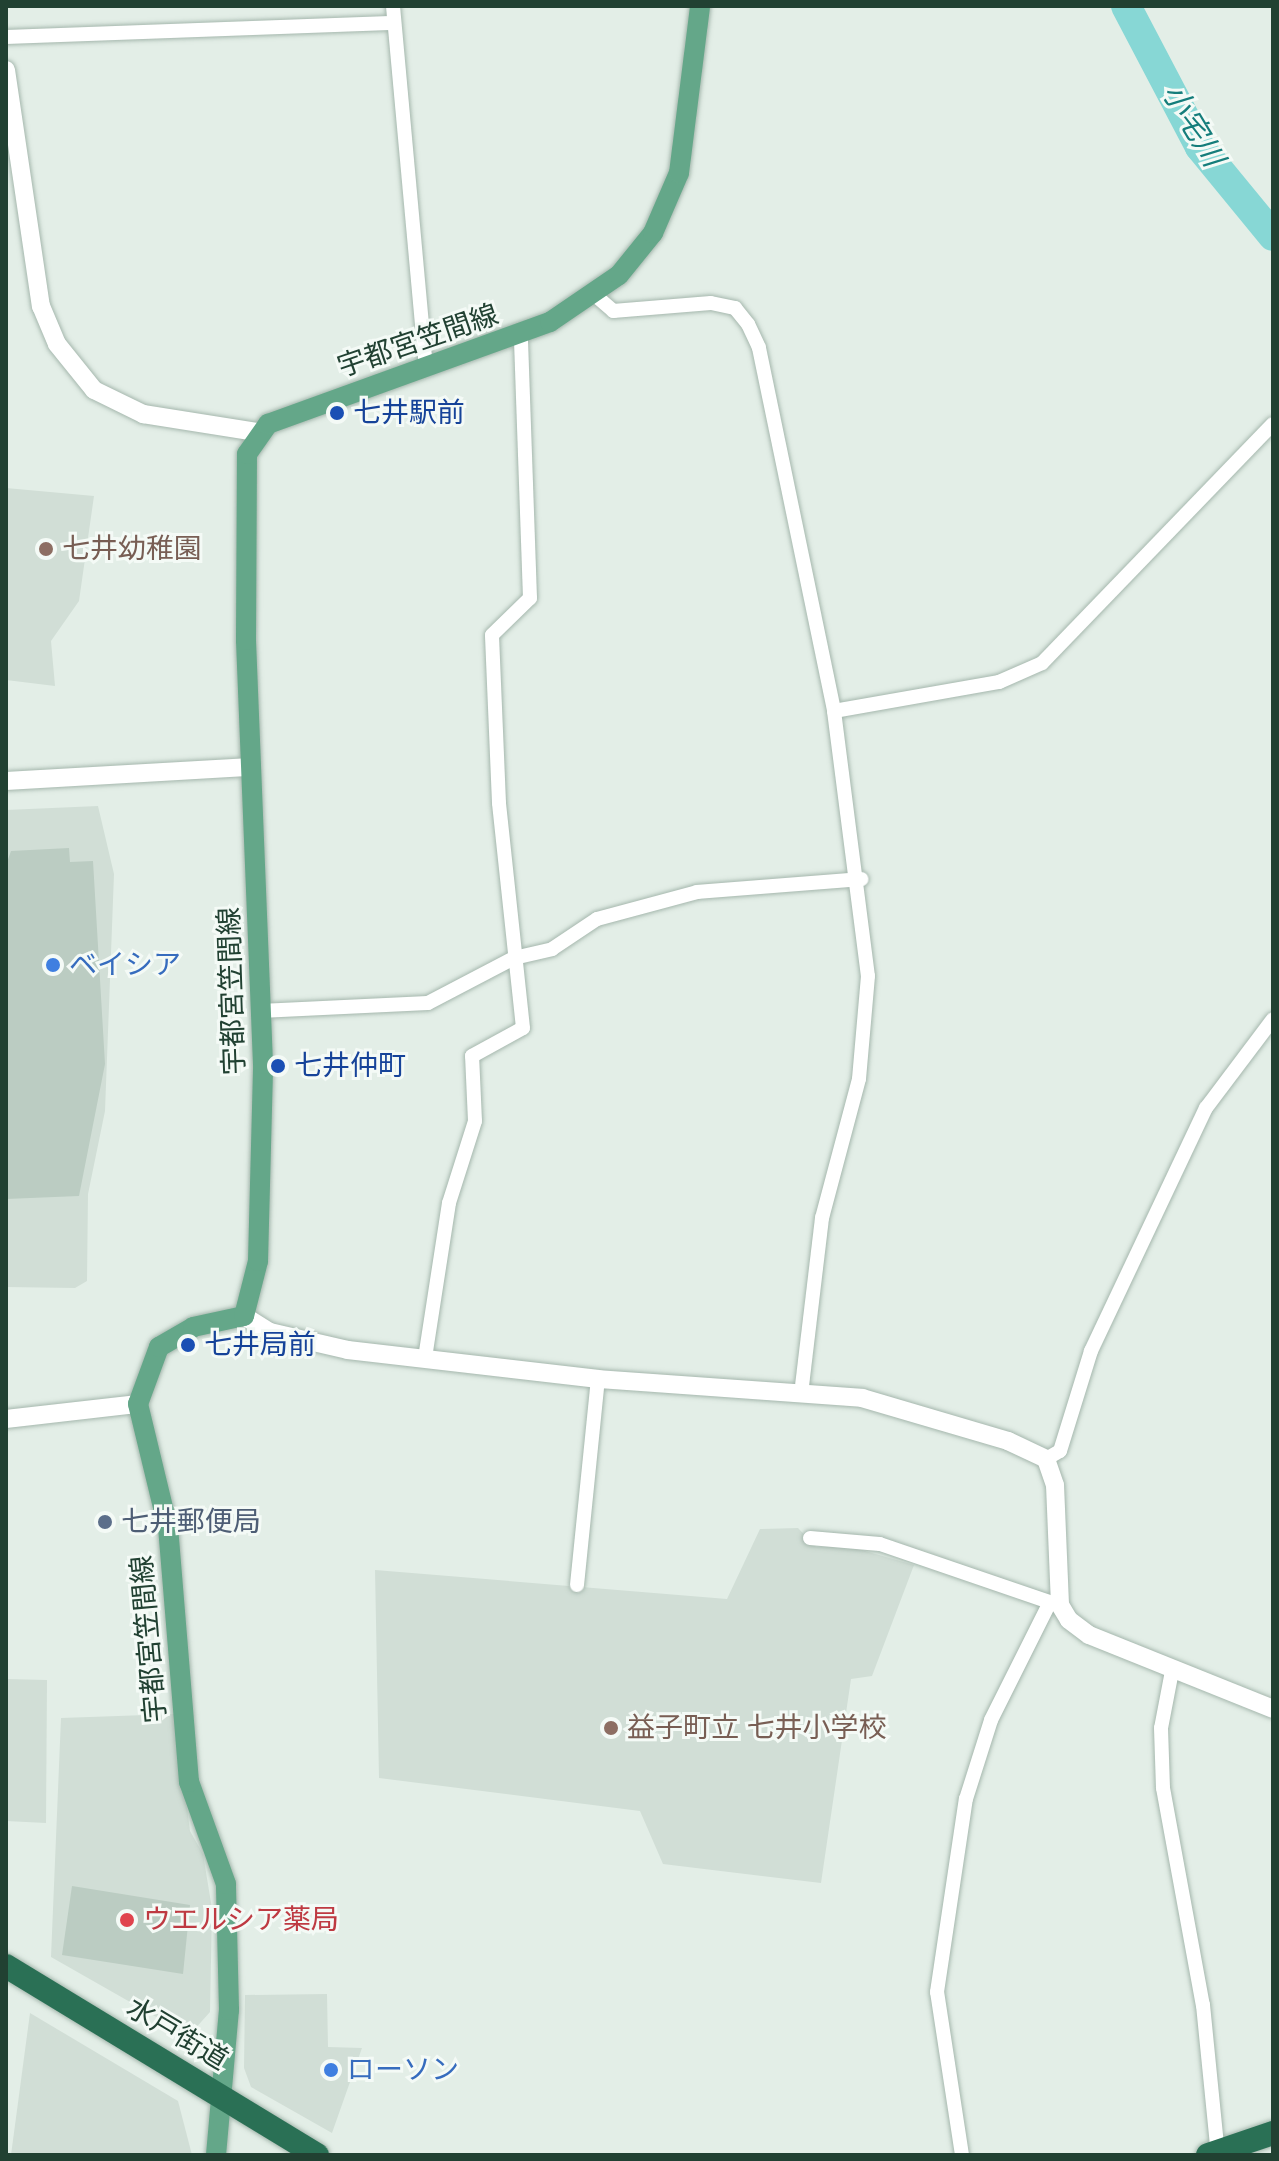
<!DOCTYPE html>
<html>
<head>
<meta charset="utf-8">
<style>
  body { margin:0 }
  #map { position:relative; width:1279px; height:2161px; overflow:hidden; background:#e3eee7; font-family:"DM Sans","Noto Sans JP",sans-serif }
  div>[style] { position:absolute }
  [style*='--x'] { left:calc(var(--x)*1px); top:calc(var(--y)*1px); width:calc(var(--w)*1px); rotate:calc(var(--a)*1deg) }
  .built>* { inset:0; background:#d1ded6 }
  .river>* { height:30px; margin:-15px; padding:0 15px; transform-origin:15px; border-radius:15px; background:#87d7d5 }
  .building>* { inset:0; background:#bbccc2 }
  .roads { filter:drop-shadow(0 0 2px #a5b7ad) drop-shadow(0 0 2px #a5b7ad) }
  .street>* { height:14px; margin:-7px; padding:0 7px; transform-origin:7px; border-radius:7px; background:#fff }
  .secondary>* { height:18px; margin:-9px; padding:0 9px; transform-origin:9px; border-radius:9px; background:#fff }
  .primary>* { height:20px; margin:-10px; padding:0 10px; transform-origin:10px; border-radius:10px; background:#64a789 }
  .highway>* { height:24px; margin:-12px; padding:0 12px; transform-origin:12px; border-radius:12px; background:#2a7055 }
  .dots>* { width:22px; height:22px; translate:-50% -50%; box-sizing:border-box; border:4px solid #f4faf6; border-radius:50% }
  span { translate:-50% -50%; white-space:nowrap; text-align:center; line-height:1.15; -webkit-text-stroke:6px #f4faf6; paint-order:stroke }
  .street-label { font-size:28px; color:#214132 }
  .transit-label { font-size:28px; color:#164399 }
  .left { translate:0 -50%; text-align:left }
  .education-label { font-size:28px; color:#785e54 }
  .shop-label { font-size:28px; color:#366cbe }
  .service-label { font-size:28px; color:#4e5e75 }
  .health-label { font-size:28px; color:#be3a42 }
  .water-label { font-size:30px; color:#157d7b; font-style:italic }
  .frame { position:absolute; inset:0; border:8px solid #214132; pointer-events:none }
</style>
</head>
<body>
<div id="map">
  <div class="built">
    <div style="clip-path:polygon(6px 488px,94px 496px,79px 601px,51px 641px,55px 686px,6px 680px)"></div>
    <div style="clip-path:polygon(98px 806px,114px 874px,105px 1111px,88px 1194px,87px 1281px,75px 1288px,6px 1287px,6px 810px)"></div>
    <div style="clip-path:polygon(798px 1528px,816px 1547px,844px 1545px,914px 1565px,872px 1676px,851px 1679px,821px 1883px,663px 1864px,640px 1811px,379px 1778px,375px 1570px,727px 1599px,760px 1529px)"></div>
    <div style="clip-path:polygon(6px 1679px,47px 1680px,46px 1823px,6px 1821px)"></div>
    <div style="clip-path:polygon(175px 1714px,190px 1831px,203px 1854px,212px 1909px,210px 2012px,193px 2031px,181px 2031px,51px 1957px,61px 1718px)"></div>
    <div style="clip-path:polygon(327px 1994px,328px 2047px,362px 2048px,332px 2133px,251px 2087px,244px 2068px,245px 1995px)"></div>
    <div style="clip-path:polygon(30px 2013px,178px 2101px,192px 2155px,11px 2155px)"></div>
  </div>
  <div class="river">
    <div style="--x:1126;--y:6;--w:159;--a:62.3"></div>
    <div style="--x:1200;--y:147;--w:115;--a:50.6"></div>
  </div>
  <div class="building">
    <div style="clip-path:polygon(69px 848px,70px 862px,93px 861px,105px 1064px,79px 1196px,6px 1199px,6px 865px,11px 851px)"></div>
    <div style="clip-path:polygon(72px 1886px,190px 1905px,183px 1974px,62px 1955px)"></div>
  </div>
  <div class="roads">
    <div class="street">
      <div style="--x:393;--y:6;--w:363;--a:84.8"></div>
      <div style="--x:6;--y:37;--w:384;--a:-2.1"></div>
      <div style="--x:596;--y:296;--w:23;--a:41"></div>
      <div style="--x:613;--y:311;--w:98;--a:-4.7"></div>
      <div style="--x:711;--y:303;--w:25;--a:12"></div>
      <div style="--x:735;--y:308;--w:21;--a:51"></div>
      <div style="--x:748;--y:324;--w:26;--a:65"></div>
      <div style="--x:759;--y:348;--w:371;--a:78.3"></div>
      <div style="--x:834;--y:711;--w:267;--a:82.7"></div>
      <div style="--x:868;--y:976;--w:103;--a:95"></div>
      <div style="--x:859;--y:1079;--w:144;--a:104.9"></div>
      <div style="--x:822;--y:1218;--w:176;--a:96.8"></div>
      <div style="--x:834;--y:711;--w:168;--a:-10"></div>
      <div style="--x:999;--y:682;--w:47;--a:-23.8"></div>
      <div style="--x:1042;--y:663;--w:332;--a:-46"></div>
      <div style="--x:260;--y:1011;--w:168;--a:-2.7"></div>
      <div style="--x:428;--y:1003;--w:97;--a:-27.6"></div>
      <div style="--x:514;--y:958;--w:39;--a:-13"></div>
      <div style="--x:552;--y:949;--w:54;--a:-33.7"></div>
      <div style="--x:597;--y:919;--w:104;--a:-15.1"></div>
      <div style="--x:697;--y:892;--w:165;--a:-4.5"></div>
      <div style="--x:425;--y:1358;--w:157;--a:-81.2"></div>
      <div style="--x:449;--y:1203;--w:86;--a:-72.4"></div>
      <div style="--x:475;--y:1121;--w:65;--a:-92.6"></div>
      <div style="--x:472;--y:1056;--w:58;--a:-28.8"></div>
      <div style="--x:523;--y:1028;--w:226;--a:-96.1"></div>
      <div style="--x:499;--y:803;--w:168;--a:-92.4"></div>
      <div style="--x:492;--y:635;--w:53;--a:-44.2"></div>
      <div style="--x:530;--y:598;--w:263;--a:-92"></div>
      <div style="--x:1046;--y:1459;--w:16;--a:-30"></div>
      <div style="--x:1060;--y:1451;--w:105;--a:-72.8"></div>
      <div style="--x:1091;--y:1351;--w:269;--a:-64.7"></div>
      <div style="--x:1206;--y:1108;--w:111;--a:-53"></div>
      <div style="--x:810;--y:1538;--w:70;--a:4.9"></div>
      <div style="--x:880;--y:1544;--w:188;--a:18.9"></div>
      <div style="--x:577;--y:1585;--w:207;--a:-84.2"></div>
      <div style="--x:1172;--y:1671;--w:58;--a:100.9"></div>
      <div style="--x:1161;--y:1728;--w:60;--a:88.1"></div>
      <div style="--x:1163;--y:1788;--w:221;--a:79.6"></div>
      <div style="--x:1203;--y:2005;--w:151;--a:84.3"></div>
      <div style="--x:962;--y:2155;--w:165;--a:-98.7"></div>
      <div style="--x:937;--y:1992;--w:195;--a:-81.5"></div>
      <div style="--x:966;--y:1799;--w:83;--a:-72.4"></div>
      <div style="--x:991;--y:1720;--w:127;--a:-63.4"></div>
    </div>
    <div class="secondary">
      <div style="--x:6;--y:70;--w:239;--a:81.6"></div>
      <div style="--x:41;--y:306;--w:41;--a:67.2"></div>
      <div style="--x:57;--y:344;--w:59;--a:51.2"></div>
      <div style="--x:94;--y:390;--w:55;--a:26.1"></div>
      <div style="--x:143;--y:414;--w:115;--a:9"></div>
      <div style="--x:6;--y:781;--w:245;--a:-3.3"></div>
      <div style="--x:244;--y:1316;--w:31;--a:32"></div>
      <div style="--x:270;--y:1332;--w:80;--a:13"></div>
      <div style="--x:348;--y:1350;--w:252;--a:6.6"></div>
      <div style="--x:598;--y:1379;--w:265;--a:4.1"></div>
      <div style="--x:862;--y:1398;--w:152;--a:16.4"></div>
      <div style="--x:1008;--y:1441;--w:42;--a:25.3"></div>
      <div style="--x:1046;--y:1459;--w:28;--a:71"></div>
      <div style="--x:1055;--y:1485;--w:120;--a:87.6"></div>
      <div style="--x:1060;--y:1605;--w:17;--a:59"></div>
      <div style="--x:1069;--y:1620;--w:25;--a:37"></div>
      <div style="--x:1089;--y:1635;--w:198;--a:21.9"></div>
      <div style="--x:6;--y:1419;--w:133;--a:-6.5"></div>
    </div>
    <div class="primary">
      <div style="--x:216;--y:2155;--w:146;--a:-84.9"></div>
      <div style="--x:229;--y:2010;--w:126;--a:-91.4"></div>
      <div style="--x:226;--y:1884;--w:109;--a:-109.9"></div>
      <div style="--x:189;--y:1782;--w:255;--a:-94.7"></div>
      <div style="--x:168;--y:1528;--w:128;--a:-103.6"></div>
      <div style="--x:138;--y:1404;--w:61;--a:-69.8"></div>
      <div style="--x:159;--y:1347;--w:39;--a:-30"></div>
      <div style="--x:193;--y:1327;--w:52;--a:-12.2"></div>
      <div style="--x:244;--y:1316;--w:57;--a:-75.7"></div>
      <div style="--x:258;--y:1261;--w:197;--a:-88.5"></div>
      <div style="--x:263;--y:1064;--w:424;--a:-92.3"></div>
      <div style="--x:246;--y:640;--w:186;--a:-89.7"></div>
      <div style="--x:247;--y:454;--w:37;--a:-55"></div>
      <div style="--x:268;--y:424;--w:300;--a:-19.9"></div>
      <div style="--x:550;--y:322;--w:83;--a:-34.3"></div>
      <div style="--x:619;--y:275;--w:54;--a:-51"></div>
      <div style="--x:653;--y:233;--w:65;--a:-66.6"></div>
      <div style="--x:679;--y:173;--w:168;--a:-82.8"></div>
    </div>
    <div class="highway">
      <div style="--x:6;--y:1966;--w:364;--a:31.3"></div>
      <div style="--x:1208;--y:2155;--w:69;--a:-18.7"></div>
    </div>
  </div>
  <div class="dots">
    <div style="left:337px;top:413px;background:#1a4fb4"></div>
    <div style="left:46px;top:549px;background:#8d6e63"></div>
    <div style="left:53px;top:965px;background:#3f7fe0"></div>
    <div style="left:278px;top:1066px;background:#1a4fb4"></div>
    <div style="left:188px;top:1345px;background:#1a4fb4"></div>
    <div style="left:105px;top:1522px;background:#5c6f8a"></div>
    <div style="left:611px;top:1728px;background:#8d6e63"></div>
    <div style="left:127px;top:1920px;background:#e0444e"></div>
    <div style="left:331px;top:2070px;background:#3f7fe0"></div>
  </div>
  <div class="street-label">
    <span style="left:418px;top:341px;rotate:-19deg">宇都宮笠間線</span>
    <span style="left:232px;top:991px;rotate:-92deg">宇都宮笠間線</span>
    <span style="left:149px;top:1639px;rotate:-95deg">宇都宮笠間線</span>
    <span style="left:177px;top:2034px;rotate:31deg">水戸街道</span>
  </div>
  <div class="transit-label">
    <span class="left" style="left:353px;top:413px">七井駅前</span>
    <span class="left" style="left:294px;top:1066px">七井仲町</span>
    <span class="left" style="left:204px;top:1345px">七井局前</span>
  </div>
  <div class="education-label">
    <span class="left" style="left:62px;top:549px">七井幼稚園</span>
    <span class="left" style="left:627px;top:1728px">益子町立 七井小学校</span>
  </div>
  <div class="shop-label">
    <span class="left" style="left:69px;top:965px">ベイシア</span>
    <span class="left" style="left:347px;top:2070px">ローソン</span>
  </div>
  <div class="service-label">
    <span class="left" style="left:121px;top:1522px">七井郵便局</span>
  </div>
  <div class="health-label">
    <span class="left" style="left:143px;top:1920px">ウエルシア薬局</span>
  </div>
  <div class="water-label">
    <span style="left:1193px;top:125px;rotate:59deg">小宅川</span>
  </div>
  <div class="frame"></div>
</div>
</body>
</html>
